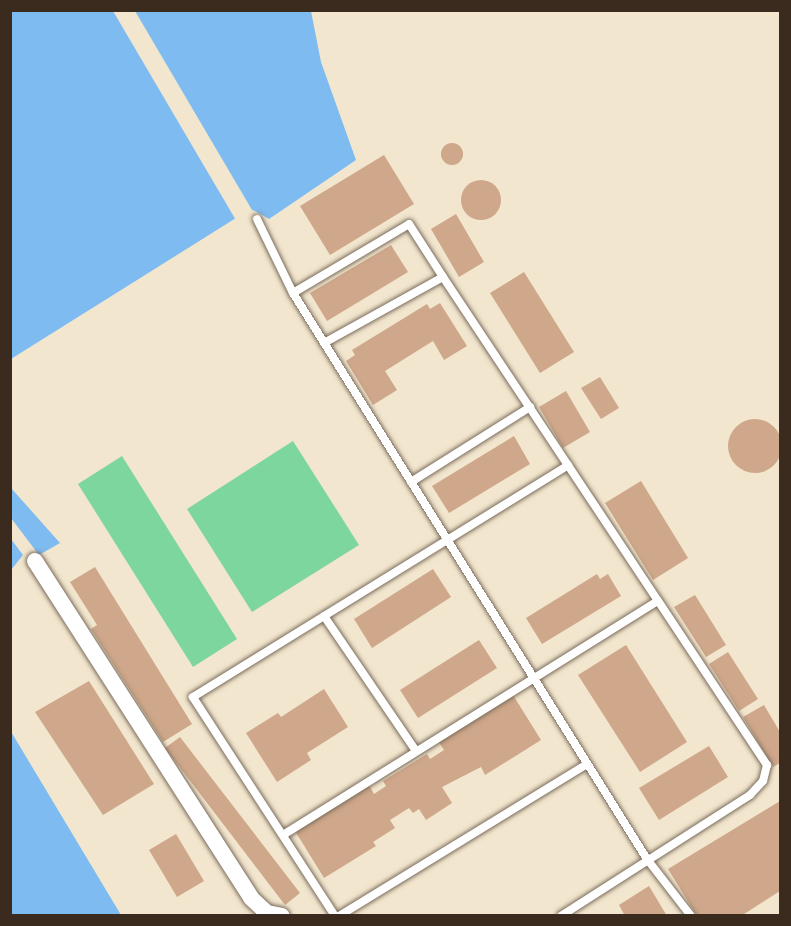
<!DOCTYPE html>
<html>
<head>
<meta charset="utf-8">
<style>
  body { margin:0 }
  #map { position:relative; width:791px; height:926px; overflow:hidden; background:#f2e6ce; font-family:"Shantell Sans",sans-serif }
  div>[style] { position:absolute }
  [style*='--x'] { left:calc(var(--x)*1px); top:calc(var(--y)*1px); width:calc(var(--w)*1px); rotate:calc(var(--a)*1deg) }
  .green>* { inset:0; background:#7dd69c }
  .water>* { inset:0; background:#7ebbf1 }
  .pier>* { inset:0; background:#f2e6ce }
  .building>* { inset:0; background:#cfa78a }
  .round { border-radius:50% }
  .roads { filter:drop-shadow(0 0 2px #7b6c5c) drop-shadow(0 0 2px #7b6c5c) }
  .service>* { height:8px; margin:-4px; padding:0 4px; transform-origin:4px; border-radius:4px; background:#fff }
  .minor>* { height:16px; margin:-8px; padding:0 8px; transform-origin:8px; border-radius:8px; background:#fff }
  span { translate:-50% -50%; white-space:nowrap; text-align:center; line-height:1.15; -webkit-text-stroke:5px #f7f3e8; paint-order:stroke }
  .frame { position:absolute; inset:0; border:12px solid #3b2a1e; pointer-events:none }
</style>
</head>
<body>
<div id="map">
  <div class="green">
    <div style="clip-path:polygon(293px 441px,359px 545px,252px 612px,187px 509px)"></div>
    <div style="clip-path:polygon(122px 456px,237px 639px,193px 667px,78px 484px)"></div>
  </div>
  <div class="water">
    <div style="clip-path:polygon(11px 11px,311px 11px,321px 62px,356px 160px,269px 219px,253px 210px,236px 218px,11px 359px)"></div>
    <div style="clip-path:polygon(11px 488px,60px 543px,39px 555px,11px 518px)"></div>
    <div style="clip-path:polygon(11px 539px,23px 555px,11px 570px)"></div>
    <div style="clip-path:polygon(10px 730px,121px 915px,11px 915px)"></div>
  </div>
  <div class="pier">
    <div style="clip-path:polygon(113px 11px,135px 11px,255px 215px,237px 222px)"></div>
  </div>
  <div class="building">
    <div class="round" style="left:441px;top:143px;width:22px;height:22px"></div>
    <div style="clip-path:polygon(384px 155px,414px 204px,330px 255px,300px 206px)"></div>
    <div class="round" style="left:461px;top:180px;width:40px;height:40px"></div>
    <div style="clip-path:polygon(456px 214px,484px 262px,459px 277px,431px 229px)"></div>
    <div style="clip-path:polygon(391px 245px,408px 272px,327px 321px,310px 293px)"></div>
    <div style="clip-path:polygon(524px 272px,574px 352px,540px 373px,490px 293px)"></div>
    <div style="clip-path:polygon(440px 303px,467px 346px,444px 360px,433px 341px,385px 371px,397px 390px,373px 405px,346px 361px,355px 355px,352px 350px,427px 304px,430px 309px)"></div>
    <div style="clip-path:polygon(600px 377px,619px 408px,601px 419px,581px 388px)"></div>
    <div style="clip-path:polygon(566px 391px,590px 432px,563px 448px,539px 407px)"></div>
    <div class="round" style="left:728px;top:419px;width:54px;height:54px"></div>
    <div style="clip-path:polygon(514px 436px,530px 464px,449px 513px,432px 486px)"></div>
    <div style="clip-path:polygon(641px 481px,688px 558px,653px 580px,605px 503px)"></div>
    <div style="clip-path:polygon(95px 567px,192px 724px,163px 742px,91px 629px,97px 625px,70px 582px)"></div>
    <div style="clip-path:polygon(433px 569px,451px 597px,372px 648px,354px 619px)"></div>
    <div style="clip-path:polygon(597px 574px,600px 579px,608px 574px,621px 596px,542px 644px,526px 618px)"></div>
    <div style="clip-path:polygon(695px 595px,726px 645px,706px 657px,674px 607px)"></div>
    <div style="clip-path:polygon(479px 640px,497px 668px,418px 718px,400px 690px)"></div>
    <div style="clip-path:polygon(626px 645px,687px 742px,640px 772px,578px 675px)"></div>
    <div style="clip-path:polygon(728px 652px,758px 699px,739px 711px,709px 664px)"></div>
    <div style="clip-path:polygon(89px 681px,154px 784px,103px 815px,35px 712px)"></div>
    <div style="clip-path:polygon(324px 689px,348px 727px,307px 753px,311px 760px,277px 782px,246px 733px,278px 713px,281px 717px)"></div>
    <div style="clip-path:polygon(513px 695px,541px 740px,485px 775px,481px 767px,442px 787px,452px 803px,426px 820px,419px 809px,413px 813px,409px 808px,390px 820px,395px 828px,373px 842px,376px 846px,324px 878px,295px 831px,369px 785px,374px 794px,386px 786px,383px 781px,427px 754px,430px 759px,444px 750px,438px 741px)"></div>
    <div style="clip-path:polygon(764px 705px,780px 732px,780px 763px,773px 767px,743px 717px)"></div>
    <div style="clip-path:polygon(180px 737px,300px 893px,285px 905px,165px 748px)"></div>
    <div style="clip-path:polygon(709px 746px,728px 777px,659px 820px,639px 788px)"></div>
    <div style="clip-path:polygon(780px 801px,780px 891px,741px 916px,697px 916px,668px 869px)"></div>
    <div style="clip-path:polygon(176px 834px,204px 881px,177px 897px,149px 850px)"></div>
    <div style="clip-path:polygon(649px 886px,667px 916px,625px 916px,619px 905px)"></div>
  </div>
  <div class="roads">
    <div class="service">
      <div style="--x:257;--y:219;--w:82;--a:64.1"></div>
      <div style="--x:293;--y:293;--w:668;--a:57.98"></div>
      <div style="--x:647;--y:859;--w:72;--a:52.3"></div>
      <div style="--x:293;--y:293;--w:135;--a:-30.7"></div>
      <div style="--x:409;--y:224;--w:63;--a:57.3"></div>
      <div style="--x:324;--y:343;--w:136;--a:-29"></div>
      <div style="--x:443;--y:277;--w:586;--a:56.42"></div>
      <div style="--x:767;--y:765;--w:16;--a:104"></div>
      <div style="--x:763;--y:781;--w:19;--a:133"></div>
      <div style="--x:750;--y:795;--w:224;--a:147.4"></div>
      <div style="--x:411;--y:482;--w:141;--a:-32.2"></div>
      <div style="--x:324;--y:616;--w:163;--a:55.7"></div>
      <div style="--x:283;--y:835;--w:442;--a:-32"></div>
      <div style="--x:335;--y:916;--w:261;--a:-123"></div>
      <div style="--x:193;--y:697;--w:441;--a:-31.7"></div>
      <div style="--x:339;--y:916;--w:291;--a:-31.5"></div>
    </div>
    <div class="minor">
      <div style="--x:35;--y:561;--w:400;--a:57.3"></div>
      <div style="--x:251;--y:898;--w:22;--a:43"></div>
      <div style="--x:267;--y:913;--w:15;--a:11"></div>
    </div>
  </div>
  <div class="frame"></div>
</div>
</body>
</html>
